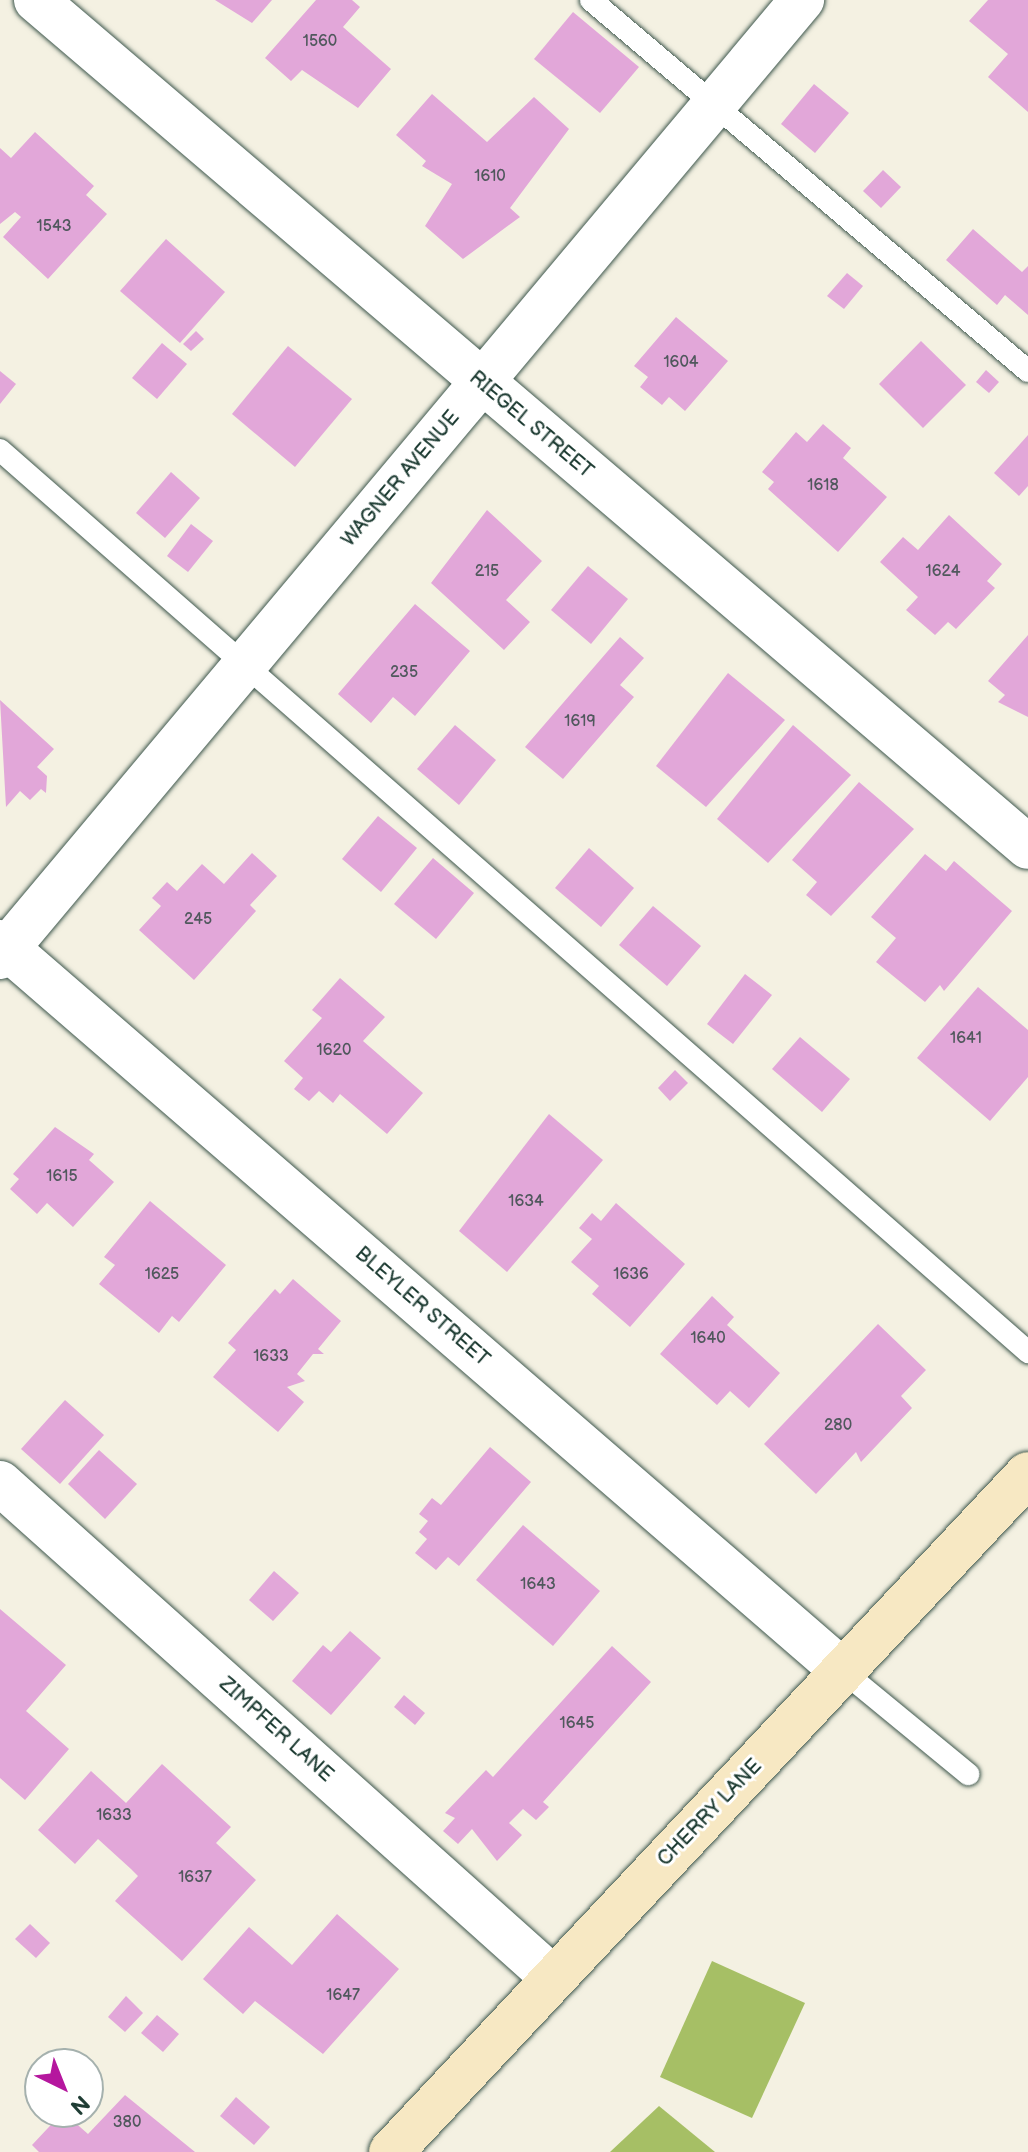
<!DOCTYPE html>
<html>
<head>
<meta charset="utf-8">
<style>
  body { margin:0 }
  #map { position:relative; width:1028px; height:2152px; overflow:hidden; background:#f4f1e2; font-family:"Balsamiq Sans",sans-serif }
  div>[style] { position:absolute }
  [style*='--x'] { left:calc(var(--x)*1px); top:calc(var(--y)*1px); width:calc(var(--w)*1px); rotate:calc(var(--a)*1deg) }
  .green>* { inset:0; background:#a6bf65 }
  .building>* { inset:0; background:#e2a7d9 }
  .roads { filter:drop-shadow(0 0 2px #3f584e) drop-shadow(0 0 2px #3f584e) }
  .lane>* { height:22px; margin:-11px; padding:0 11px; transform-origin:11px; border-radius:11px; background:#fff }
  .street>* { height:44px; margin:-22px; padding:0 22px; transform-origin:22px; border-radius:22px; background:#fff }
  .secondary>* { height:44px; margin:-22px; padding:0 22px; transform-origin:22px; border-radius:22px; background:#f7e8c3 }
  span { translate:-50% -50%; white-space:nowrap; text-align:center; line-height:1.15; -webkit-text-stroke:6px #fff; paint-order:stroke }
  .number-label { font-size:16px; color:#50585d }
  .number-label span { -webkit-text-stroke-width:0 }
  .street-label { font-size:20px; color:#1f3d34 }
  .north { position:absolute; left:24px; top:2048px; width:80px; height:80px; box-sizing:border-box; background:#fff; border:2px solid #a5b1ae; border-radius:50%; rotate:137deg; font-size:22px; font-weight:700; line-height:32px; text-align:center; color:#1f3d34 }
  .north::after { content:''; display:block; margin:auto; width:28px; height:36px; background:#b5179e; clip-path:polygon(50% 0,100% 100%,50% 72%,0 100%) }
</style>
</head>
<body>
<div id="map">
  <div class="green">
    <div style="clip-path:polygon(712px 1961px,805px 2003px,752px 2118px,660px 2077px)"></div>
    <div style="clip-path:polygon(659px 2106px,715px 2152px,610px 2152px)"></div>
  </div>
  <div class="building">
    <div style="clip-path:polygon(215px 0,272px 0,252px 23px)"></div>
    <div style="clip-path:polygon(316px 0,352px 0,360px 7px,343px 27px,391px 69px,358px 108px,302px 70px,291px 81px,265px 58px)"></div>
    <div style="clip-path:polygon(988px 0,1028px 0,1028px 112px,988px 77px,1008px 54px,969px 21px)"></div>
    <div style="clip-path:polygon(573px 12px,639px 67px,600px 113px,534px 59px)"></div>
    <div style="clip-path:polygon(814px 84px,849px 113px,815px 153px,781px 124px)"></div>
    <div style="clip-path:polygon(432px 94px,487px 142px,534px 97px,569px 129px,510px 208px,520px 217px,463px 259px,425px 226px,452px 184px,422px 166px,426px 161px,396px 135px)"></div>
    <div style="clip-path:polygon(35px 132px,94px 186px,86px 195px,107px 214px,48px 279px,3px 237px,21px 217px,15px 212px,0 224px,0 148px,11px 158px)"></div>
    <div style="clip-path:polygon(883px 170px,901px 187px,881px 208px,863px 191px)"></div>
    <div style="clip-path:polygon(973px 229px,1022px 272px,1028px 266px,1028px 315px,1005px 295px,997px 305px,946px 260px)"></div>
    <div style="clip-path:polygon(166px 239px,225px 292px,180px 343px,120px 291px)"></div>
    <div style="clip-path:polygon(847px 273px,863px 286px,844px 309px,827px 296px)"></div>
    <div style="clip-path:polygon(676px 317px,728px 361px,685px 411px,669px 397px,662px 405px,640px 387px,648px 377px,634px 366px)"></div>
    <div style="clip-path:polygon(196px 331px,204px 339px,191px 351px,183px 344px)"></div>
    <div style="clip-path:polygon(921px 341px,966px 385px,923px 428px,879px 384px)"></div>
    <div style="clip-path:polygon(162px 343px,187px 364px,157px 399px,132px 378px)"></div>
    <div style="clip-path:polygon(288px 346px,352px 399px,295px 467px,232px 414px)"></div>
    <div style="clip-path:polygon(986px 370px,999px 382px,989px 393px,976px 382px)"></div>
    <div style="clip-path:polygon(0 371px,16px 384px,0 404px)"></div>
    <div style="clip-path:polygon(823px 424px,851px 448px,843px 458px,887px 497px,838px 552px,768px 489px,774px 482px,762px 472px,796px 432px,807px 442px)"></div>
    <div style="clip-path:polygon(1028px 435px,1028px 486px,1019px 496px,994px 473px)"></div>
    <div style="clip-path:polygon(171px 472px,200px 498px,165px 538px,136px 513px)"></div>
    <div style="clip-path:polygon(487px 510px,542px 561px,506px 600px,530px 622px,504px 650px,431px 583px)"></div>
    <div style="clip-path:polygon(949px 515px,1002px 564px,987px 581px,995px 588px,956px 629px,948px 622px,935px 635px,906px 610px,918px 597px,880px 562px,903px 537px,918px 550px)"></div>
    <div style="clip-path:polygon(191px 524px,213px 541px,188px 572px,167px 556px)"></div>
    <div style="clip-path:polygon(588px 566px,628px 599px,591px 644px,551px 610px)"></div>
    <div style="clip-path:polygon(415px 604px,470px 651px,415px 716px,393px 697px,371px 723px,338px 694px)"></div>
    <div style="clip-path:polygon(1028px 635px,1028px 717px,998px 702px,1005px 695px,988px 681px)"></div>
    <div style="clip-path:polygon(620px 637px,644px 658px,620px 685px,634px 697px,563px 779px,525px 747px)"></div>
    <div style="clip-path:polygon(728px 673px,785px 720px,706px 807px,656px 766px)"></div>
    <div style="clip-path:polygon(0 700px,54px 749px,37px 767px,47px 776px,46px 793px,41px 789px,30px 800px,20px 791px,6px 807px)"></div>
    <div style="clip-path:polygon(455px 725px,496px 760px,459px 805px,417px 769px)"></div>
    <div style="clip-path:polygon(793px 725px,851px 775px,768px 863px,717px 819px)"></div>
    <div style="clip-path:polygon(859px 782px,914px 829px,831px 916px,806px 895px,817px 882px,792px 860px)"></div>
    <div style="clip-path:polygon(378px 816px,417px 848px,381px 892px,342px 859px)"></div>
    <div style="clip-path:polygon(589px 848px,634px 888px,601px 927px,555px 888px)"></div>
    <div style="clip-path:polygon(252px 853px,277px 876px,250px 905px,256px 911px,194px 980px,139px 930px,161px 906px,152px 898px,167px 882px,177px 891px,202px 864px,224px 884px)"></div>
    <div style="clip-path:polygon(925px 854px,946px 871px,954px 861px,1012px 911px,944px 991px,940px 985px,925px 1002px,876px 962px,896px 938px,871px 917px)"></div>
    <div style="clip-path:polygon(433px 858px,474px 893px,436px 939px,394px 904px)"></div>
    <div style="clip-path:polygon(653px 906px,701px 946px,667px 986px,619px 945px)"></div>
    <div style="clip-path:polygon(745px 974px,772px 995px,733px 1044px,707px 1024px)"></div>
    <div style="clip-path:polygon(340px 978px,385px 1017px,363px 1041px,423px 1093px,387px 1134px,340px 1094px,333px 1103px,319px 1091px,309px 1101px,294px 1089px,303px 1078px,284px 1061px,322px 1018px,312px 1010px)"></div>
    <div style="clip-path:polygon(978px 987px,1028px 1030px,1028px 1077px,990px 1121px,917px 1058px)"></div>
    <div style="clip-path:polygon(800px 1037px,850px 1079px,822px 1112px,772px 1069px)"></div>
    <div style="clip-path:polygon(675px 1070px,688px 1083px,670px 1101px,658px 1088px)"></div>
    <div style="clip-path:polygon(549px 1114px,603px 1160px,507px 1272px,459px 1231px)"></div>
    <div style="clip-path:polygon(55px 1127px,94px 1154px,89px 1160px,114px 1182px,73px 1227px,47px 1203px,37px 1214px,10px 1189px,19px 1179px,13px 1174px)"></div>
    <div style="clip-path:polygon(150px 1201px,226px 1265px,179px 1322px,172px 1316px,159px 1333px,99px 1284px,115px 1265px,104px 1257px)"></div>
    <div style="clip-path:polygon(616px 1203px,685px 1264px,630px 1327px,592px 1294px,599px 1286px,571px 1262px,592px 1239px,579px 1228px,592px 1213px,601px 1221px)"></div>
    <div style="clip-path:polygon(293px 1279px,341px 1321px,318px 1349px,324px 1354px,313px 1354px,297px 1374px,305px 1381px,287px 1387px,304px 1402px,278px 1432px,213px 1377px,236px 1350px,228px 1343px,275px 1289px,280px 1294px)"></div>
    <div style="clip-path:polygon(712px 1296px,734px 1317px,727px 1325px,780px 1373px,749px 1408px,730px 1391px,717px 1405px,660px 1354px)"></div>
    <div style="clip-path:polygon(878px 1324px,926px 1370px,901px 1396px,912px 1408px,861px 1462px,856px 1452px,816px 1494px,764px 1444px)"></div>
    <div style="clip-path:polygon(65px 1400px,104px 1435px,60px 1484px,21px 1449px)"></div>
    <div style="clip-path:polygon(490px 1447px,531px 1482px,459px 1566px,448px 1557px,436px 1570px,415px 1553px,427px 1539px,419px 1532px,428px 1521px,419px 1514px,432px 1498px,441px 1505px)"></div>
    <div style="clip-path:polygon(99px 1450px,137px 1484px,105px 1519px,68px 1484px)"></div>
    <div style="clip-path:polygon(523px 1525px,600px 1591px,553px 1646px,476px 1580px)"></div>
    <div style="clip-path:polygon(274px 1571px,299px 1593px,273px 1621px,249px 1600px)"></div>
    <div style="clip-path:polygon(0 1609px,66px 1665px,26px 1711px,69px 1749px,25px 1800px,0 1778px)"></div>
    <div style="clip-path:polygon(350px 1631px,381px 1658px,331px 1715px,292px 1681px,323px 1645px,331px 1652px)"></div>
    <div style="clip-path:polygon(612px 1646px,651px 1682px,543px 1802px,549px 1807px,536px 1820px,523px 1809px,509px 1823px,522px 1835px,497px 1861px,472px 1829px,458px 1844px,443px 1831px,455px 1818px,445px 1813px,486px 1770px,493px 1777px)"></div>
    <div style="clip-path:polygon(404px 1695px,425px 1713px,415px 1725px,394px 1707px)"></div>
    <div style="clip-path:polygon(162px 1764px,231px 1827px,216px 1843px,256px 1880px,182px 1961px,115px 1901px,138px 1876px,131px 1869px,98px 1839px,75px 1864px,38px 1830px,91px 1771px,126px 1803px)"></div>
    <div style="clip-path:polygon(337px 1914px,399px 1969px,323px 2054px,255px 2001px,243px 2014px,203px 1979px,249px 1927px,292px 1965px)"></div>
    <div style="clip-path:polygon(30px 1924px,50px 1943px,36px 1958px,15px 1939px)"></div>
    <div style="clip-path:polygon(126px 1996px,143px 2013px,125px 2032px,108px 2017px)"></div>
    <div style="clip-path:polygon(157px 2015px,179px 2034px,163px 2052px,141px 2033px)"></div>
    <div style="clip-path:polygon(125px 2095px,195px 2152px,39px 2152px,32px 2145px,63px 2112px,88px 2134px)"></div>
    <div style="clip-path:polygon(236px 2097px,270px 2127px,254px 2145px,220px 2116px)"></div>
  </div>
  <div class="roads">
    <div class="lane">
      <div style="--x:591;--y:0;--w:573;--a:40.33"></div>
      <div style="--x:0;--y:450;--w:1368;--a:41.26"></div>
      <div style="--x:844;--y:1672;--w:161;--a:39.4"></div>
    </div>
    <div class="street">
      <div style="--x:36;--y:0;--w:1304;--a:40.49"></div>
      <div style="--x:0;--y:942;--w:1116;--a:40.86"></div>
      <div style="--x:0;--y:957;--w:1249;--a:-50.04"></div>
      <div style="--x:0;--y:1483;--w:742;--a:41.83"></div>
    </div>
    <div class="secondary">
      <div style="--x:391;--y:2152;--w:930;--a:-46.79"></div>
    </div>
  </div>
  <div class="number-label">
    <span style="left:320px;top:42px">1560</span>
    <span style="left:490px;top:177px">1610</span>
    <span style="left:54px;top:227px">1543</span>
    <span style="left:681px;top:363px">1604</span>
    <span style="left:823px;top:486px">1618</span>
    <span style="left:487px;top:572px">215</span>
    <span style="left:943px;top:572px">1624</span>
    <span style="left:404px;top:673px">235</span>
    <span style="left:580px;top:722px">1619</span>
    <span style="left:198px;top:920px">245</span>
    <span style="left:966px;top:1039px">1641</span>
    <span style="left:334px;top:1051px">1620</span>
    <span style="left:62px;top:1177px">1615</span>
    <span style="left:526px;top:1202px">1634</span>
    <span style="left:162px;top:1275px">1625</span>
    <span style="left:631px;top:1275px">1636</span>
    <span style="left:708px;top:1339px">1640</span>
    <span style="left:271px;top:1357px">1633</span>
    <span style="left:838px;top:1426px">280</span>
    <span style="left:538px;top:1585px">1643</span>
    <span style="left:577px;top:1724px">1645</span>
    <span style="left:114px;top:1816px">1633</span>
    <span style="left:195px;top:1878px">1637</span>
    <span style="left:343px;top:1996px">1647</span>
    <span style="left:127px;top:2123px">380</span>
  </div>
  <div class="street-label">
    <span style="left:531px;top:425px;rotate:40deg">RIEGEL STREET</span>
    <span style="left:401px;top:479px;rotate:-50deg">WAGNER AVENUE</span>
    <span style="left:422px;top:1307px;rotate:41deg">BLEYLER STREET</span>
    <span style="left:276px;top:1730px;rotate:42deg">ZIMPFER LANE</span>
    <span style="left:710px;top:1813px;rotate:-46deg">CHERRY LANE</span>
  </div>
  <div class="north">N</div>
</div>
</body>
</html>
